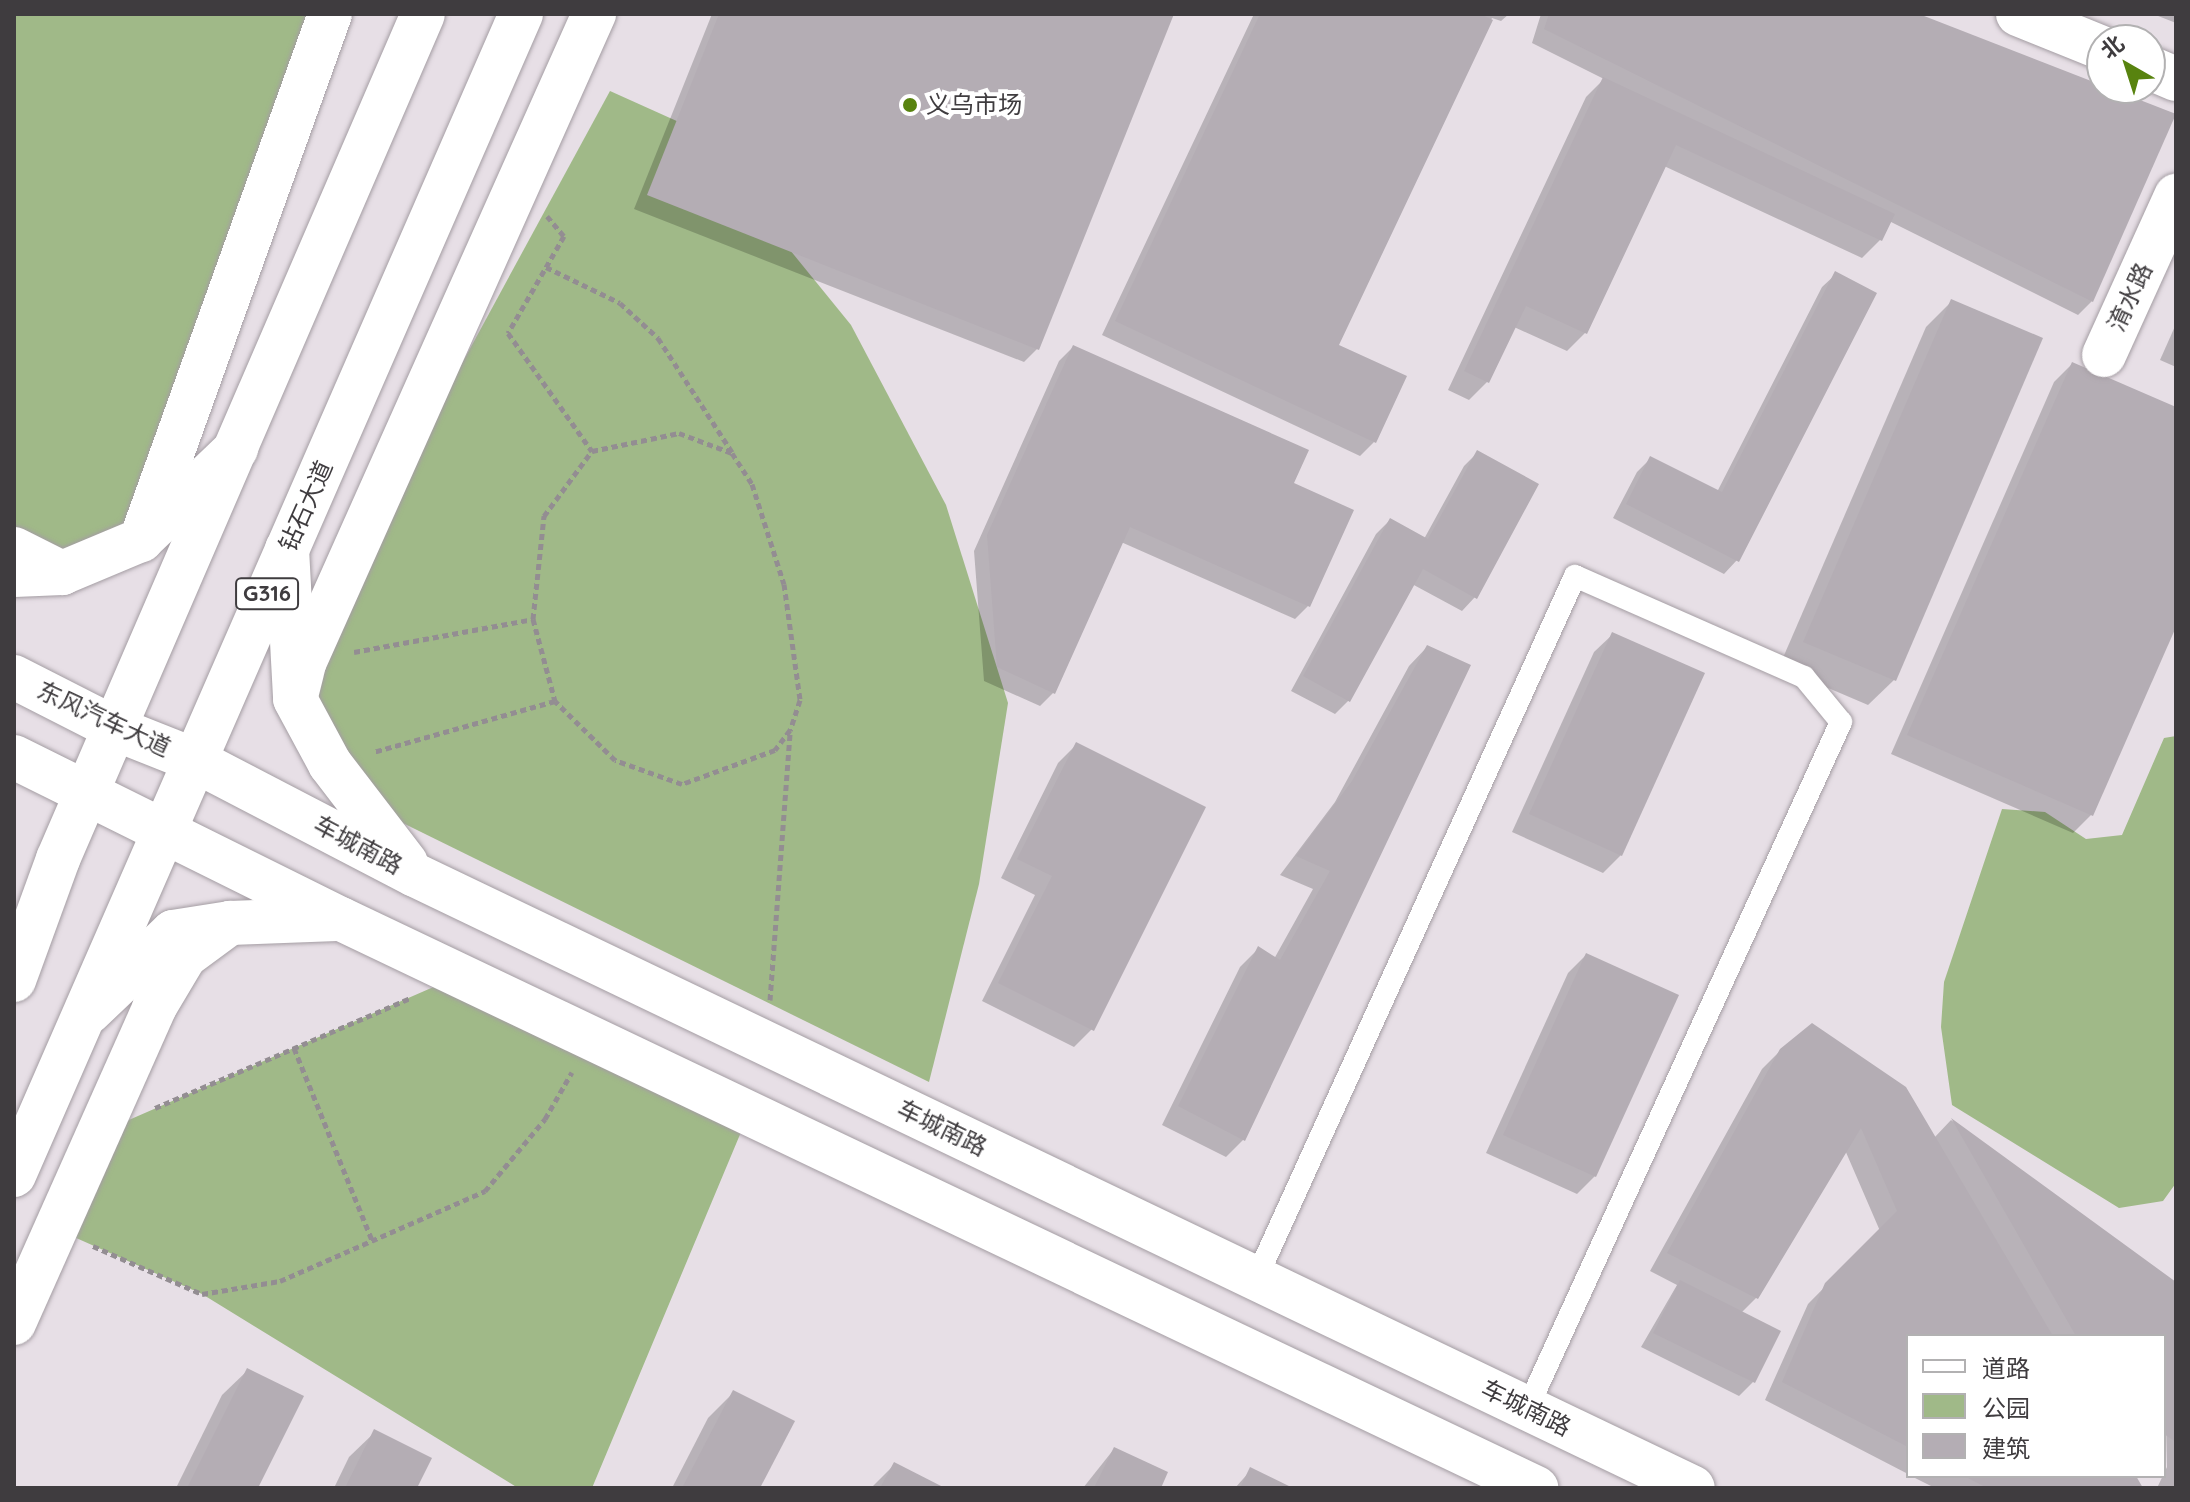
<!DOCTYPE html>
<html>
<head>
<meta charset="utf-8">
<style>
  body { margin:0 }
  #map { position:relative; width:2190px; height:1502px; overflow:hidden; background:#e7dfe6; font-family:Quicksand,"Noto Sans SC",sans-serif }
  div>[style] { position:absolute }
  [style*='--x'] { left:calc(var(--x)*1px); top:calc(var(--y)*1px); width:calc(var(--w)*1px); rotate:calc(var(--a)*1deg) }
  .green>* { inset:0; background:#a0b988 }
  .shadow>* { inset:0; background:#0003 }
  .building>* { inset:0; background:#b4adb4 }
  .path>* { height:5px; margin-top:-2.5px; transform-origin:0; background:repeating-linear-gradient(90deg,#938d92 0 6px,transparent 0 10px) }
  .roads { filter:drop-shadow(0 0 2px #a49da3) drop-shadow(0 0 2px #a49da3) }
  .lane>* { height:22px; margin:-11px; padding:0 11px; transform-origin:11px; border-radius:11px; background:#fff }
  .street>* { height:44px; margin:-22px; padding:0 22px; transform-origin:22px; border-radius:22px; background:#fff }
  .secondary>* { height:44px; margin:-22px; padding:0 22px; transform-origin:22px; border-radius:22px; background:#fff }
  .primary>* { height:44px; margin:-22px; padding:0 22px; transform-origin:22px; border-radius:22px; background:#fff }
  .highway>* { height:44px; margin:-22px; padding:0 22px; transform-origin:22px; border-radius:22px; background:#fff }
  .dots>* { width:22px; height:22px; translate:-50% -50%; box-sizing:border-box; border:4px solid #fff; border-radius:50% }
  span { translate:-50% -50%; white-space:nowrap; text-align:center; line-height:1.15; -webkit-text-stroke:8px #fff; paint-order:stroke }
  .shield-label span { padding:2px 6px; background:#fff; border:2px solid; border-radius:6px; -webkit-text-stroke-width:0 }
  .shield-label { font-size:22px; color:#3f3c3f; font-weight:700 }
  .poi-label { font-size:24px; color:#3f3c3f }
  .left { translate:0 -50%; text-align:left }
  .street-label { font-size:24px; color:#3f3c3f }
  .frame { position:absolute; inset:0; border:16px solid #3f3c3f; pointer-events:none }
  .legend { position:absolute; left:1906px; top:1334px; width:260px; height:144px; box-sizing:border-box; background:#fff; border:2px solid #b2b1b2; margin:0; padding:10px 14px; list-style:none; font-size:24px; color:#3f3c3f }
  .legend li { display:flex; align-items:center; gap:16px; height:40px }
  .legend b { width:40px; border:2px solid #b2b1b2 }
  .north { position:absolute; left:2086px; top:24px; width:80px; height:80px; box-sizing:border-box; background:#fff; border:2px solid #b2b1b2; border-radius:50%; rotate:321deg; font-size:22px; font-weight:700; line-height:32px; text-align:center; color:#3f3c3f }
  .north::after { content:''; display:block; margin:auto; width:28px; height:36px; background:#58830f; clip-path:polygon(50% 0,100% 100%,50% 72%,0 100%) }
</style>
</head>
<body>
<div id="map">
  <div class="green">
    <div style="clip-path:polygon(14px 14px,330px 14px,141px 540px,62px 573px,14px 549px)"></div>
    <div style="clip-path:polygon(610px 91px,690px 127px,851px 325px,946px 505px,1008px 703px,979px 884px,929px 1082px,358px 801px,330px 764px,305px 661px,330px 606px)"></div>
    <div style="clip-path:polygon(2176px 736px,2176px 1183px,2163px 1201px,2119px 1208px,1952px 1105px,1941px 1027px,1944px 982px,2002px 809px,2045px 812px,2086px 839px,2122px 835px,2164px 738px)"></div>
    <div style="clip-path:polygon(461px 975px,749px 1113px,592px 1488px,518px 1488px,202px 1294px,56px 1229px,99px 1133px)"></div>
  </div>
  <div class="shadow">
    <div style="clip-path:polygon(712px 14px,1171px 14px,1037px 349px,1024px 362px,634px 209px)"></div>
    <div style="clip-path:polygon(1254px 14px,1509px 14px,1501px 21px,1492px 18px,1337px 346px,1374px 442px,1360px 456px,1102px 335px)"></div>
    <div style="clip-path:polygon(1541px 14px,1913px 14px,2092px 301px,2078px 315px,1889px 221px,1880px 240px,1862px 258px,1664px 166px,1585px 333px,1567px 351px,1514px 327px,1487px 382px,1469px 400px,1448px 390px,1586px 97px,1604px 79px,1532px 43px)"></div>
    <div style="clip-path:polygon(2153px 14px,2176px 14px,2176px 23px)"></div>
    <div style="clip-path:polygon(1836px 274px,1737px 560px,1724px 574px,1613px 518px,1637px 472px,1651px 458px,1717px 492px,1822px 287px)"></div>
    <div style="clip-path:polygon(1952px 301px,1894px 680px,1868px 705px,1779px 667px,1926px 327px)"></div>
    <div style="clip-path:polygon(2176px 324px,2176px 367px,2160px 360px)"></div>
    <div style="clip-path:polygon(1073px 347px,1291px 484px,1308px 606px,1295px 619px,1121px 542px,1054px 692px,1040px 706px,984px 681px,974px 551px,1059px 361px)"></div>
    <div style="clip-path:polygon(2072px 364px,2176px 409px,2176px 622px,2091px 815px,2073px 833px,1891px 754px,2054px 382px)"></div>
    <div style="clip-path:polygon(1477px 453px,1475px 597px,1462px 611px,1412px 584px,1349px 700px,1335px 714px,1291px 691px,1376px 534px,1390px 520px,1424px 539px,1464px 466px)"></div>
    <div style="clip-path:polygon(1613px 634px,1621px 855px,1603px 873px,1512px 832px,1594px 652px)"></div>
    <div style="clip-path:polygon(1427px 647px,1244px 1139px,1226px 1157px,1162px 1125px,1240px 967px,1258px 949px,1274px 959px,1313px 889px,1280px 875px,1335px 802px,1409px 666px)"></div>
    <div style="clip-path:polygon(1076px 745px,1092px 1029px,1074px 1047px,982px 1001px,1035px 895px,1001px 878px,1058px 763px)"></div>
    <div style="clip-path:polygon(1586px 955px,1595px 1176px,1577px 1194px,1486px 1153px,1568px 973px)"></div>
    <div style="clip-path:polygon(1781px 1050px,1934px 1138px,1951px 1120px,2176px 1285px,2176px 1488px,2157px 1488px,2167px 1467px,2164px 1336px,1908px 1336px,1908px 1474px,1765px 1400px,1808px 1304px,1880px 1231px,1845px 1150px,1756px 1298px,1741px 1313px,1753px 1382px,1739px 1396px,1641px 1347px,1677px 1285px,1650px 1271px,1762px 1069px)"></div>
    <div style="clip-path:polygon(248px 1370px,256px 1488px,176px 1488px,222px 1395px)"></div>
    <div style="clip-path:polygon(734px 1392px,758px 1488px,672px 1488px,708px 1418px)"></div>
    <div style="clip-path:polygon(375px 1432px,415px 1488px,334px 1488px,349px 1457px)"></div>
    <div style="clip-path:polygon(1114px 1449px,1159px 1488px,1083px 1488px)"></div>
    <div style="clip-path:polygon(895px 1464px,940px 1488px,871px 1488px)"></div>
    <div style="clip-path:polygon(1251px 1470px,1289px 1488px,1235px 1488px)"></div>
    <div style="clip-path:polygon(1911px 1476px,2133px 1476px,2141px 1488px,1935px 1488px)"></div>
  </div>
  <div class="building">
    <div style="clip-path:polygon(719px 14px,1174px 14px,1039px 350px,647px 195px)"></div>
    <div style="clip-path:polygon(1260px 14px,1480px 14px,1493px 20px,1339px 345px,1407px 376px,1376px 443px,1115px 321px)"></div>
    <div style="clip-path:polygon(1549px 14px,1919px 14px,2176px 114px,2093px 302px,1544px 29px)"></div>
    <div style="clip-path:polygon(1603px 77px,1895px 214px,1882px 241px,1676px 145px,1587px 334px,1526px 306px,1489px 383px,1464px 371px)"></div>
    <div style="clip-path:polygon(1835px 271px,1877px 293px,1739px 562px,1626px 504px,1650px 456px,1722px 492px)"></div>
    <div style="clip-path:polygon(1951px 299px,2043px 338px,1896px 681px,1803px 642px)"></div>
    <div style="clip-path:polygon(1073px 345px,1309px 450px,1294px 483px,1354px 510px,1310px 607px,1130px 527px,1055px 694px,997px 667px,987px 535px)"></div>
    <div style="clip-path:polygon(2072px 362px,2176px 407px,2176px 627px,2093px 816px,1907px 735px)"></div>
    <div style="clip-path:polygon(1477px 450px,1539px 484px,1477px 599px,1423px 569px,1350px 702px,1303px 676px,1390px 518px,1428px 539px)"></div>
    <div style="clip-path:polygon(1612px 632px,1705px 673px,1622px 856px,1529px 814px)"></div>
    <div style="clip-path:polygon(1427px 645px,1471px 665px,1245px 1141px,1178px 1106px,1258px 946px,1280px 960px,1330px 871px,1296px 856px,1352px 781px)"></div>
    <div style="clip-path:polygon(1076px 742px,1206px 807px,1094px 1031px,998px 983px,1052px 876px,1017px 859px)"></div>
    <div style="clip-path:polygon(1586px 953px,1679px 995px,1596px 1177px,1503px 1135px)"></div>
    <div style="clip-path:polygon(1812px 1023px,1906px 1087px,2053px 1336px,1908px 1336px,1908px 1447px,1782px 1382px,1825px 1283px,1897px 1211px,1861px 1128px,1758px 1299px,1667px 1253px,1780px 1049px)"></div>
    <div style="clip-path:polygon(1951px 1118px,2176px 1282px,2176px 1442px,2164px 1434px,2164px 1336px,2076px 1336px)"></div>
    <div style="clip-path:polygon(1680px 1280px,1781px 1331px,1755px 1383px,1653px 1333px)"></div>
    <div style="clip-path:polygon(247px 1368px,304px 1396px,258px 1488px,187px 1488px)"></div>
    <div style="clip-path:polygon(733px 1390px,795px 1421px,760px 1488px,682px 1488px)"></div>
    <div style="clip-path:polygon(374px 1429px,432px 1458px,417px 1488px,345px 1488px)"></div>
    <div style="clip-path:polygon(1114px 1447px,1168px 1472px,1161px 1488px,1094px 1488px)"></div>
    <div style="clip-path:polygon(894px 1462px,945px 1488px,880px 1488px)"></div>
    <div style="clip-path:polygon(1250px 1467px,1293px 1488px,1240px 1488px)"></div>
    <div style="clip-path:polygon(1964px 1476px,2136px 1476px,2143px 1488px,1987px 1488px)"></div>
  </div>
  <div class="path">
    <div style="--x:547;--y:216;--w:26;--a:50"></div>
    <div style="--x:564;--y:236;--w:112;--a:120"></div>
    <div style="--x:508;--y:333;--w:145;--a:54.6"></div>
    <div style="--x:546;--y:267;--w:82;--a:25.9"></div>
    <div style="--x:620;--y:303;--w:52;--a:42.6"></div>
    <div style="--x:658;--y:338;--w:136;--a:57"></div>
    <div style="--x:533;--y:619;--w:85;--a:75"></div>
    <div style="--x:354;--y:652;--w:182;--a:-10.4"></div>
    <div style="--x:533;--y:619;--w:104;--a:-83.9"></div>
    <div style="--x:544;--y:516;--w:81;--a:-53.6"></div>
    <div style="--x:592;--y:451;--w:89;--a:-11.7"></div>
    <div style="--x:679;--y:433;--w:57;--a:20.7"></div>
    <div style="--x:732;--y:453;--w:37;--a:57"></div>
    <div style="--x:752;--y:484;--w:105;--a:72.3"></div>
    <div style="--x:784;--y:584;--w:117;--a:82.1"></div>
    <div style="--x:800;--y:700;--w:32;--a:108"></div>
    <div style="--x:790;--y:730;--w:25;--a:127"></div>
    <div style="--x:775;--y:750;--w:99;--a:159.9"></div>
    <div style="--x:682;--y:784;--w:71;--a:-160.3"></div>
    <div style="--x:615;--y:760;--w:84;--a:-135.5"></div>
    <div style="--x:555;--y:701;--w:189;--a:164.3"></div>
    <div style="--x:770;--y:1000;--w:270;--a:-85.7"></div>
    <div style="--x:294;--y:1048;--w:207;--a:67.9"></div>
    <div style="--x:155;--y:1108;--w:278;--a:-23.3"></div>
    <div style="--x:93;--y:1246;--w:119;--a:23.8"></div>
    <div style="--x:202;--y:1294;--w:79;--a:-9.5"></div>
    <div style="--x:280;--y:1281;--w:224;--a:-23.7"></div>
    <div style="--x:485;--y:1191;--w:94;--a:-50.2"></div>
    <div style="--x:545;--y:1119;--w:54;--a:-60.1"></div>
  </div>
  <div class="roads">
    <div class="lane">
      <div style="--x:1256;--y:1279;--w:772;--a:-65.59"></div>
      <div style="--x:1575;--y:576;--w:250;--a:23.8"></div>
      <div style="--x:1804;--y:677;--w:58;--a:50.6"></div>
      <div style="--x:1841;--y:722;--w:755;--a:114.56"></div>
    </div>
    <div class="street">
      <div style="--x:2018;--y:14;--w:91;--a:22"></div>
      <div style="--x:2150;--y:68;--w:28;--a:23"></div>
      <div style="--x:2104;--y:355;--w:175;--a:-65.6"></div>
    </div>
    <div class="secondary">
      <div style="--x:141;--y:540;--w:559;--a:-70.24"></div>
      <div style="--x:14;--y:549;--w:54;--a:26.6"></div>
      <div style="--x:296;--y:696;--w:36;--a:-76"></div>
      <div style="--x:305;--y:661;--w:709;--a:-65.93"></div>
      <div style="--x:14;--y:1323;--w:345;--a:-66"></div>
      <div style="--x:154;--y:1008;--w:61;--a:-59.2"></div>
      <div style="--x:185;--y:956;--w:56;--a:-36.3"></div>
    </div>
    <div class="primary">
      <div style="--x:287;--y:549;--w:150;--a:86.9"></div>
      <div style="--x:295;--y:699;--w:74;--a:61.7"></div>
      <div style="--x:330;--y:764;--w:125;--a:52.5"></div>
      <div style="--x:14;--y:575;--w:48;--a:-2.4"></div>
      <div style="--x:62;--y:573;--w:86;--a:-22.7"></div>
      <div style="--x:141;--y:540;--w:132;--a:-43.8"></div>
      <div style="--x:14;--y:677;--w:114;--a:27"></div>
      <div style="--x:116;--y:729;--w:84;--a:21.7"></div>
      <div style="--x:194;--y:760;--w:249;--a:27.5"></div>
      <div style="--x:415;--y:875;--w:1417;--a:25.62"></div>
      <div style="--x:14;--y:757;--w:365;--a:26.4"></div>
      <div style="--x:341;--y:919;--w:1324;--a:25.46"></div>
      <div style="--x:89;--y:1012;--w:116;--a:-43.6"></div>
      <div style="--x:173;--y:932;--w:58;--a:-9"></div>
      <div style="--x:230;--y:923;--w:107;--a:-2.1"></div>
    </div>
    <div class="highway">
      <div style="--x:14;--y:980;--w:129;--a:-70"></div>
      <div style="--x:58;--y:859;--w:920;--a:-66.64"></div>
      <div style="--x:14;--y:1175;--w:1267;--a:-66.41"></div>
    </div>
  </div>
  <div class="dots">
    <div style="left:910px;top:105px;background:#58830f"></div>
  </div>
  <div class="shield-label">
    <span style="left:267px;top:594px">G316</span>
  </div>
  <div class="poi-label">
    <span class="left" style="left:926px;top:105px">义乌市场</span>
  </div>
  <div class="street-label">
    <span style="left:2130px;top:297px;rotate:-65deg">淯水路</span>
    <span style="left:306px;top:506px;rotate:-66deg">钻石大道</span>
    <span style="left:104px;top:719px;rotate:25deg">东风汽车大道</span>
    <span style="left:358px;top:845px;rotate:28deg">车城南路</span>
    <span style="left:942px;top:1128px;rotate:26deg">车城南路</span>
    <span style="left:1526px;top:1408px;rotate:26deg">车城南路</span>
  </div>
  <div class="frame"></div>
  <ul class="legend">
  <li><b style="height:10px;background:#fff"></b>道路</li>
  <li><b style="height:22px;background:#a0b988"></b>公园</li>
  <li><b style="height:22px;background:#b4adb4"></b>建筑</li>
  </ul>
  <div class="north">北</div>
</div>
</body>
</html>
